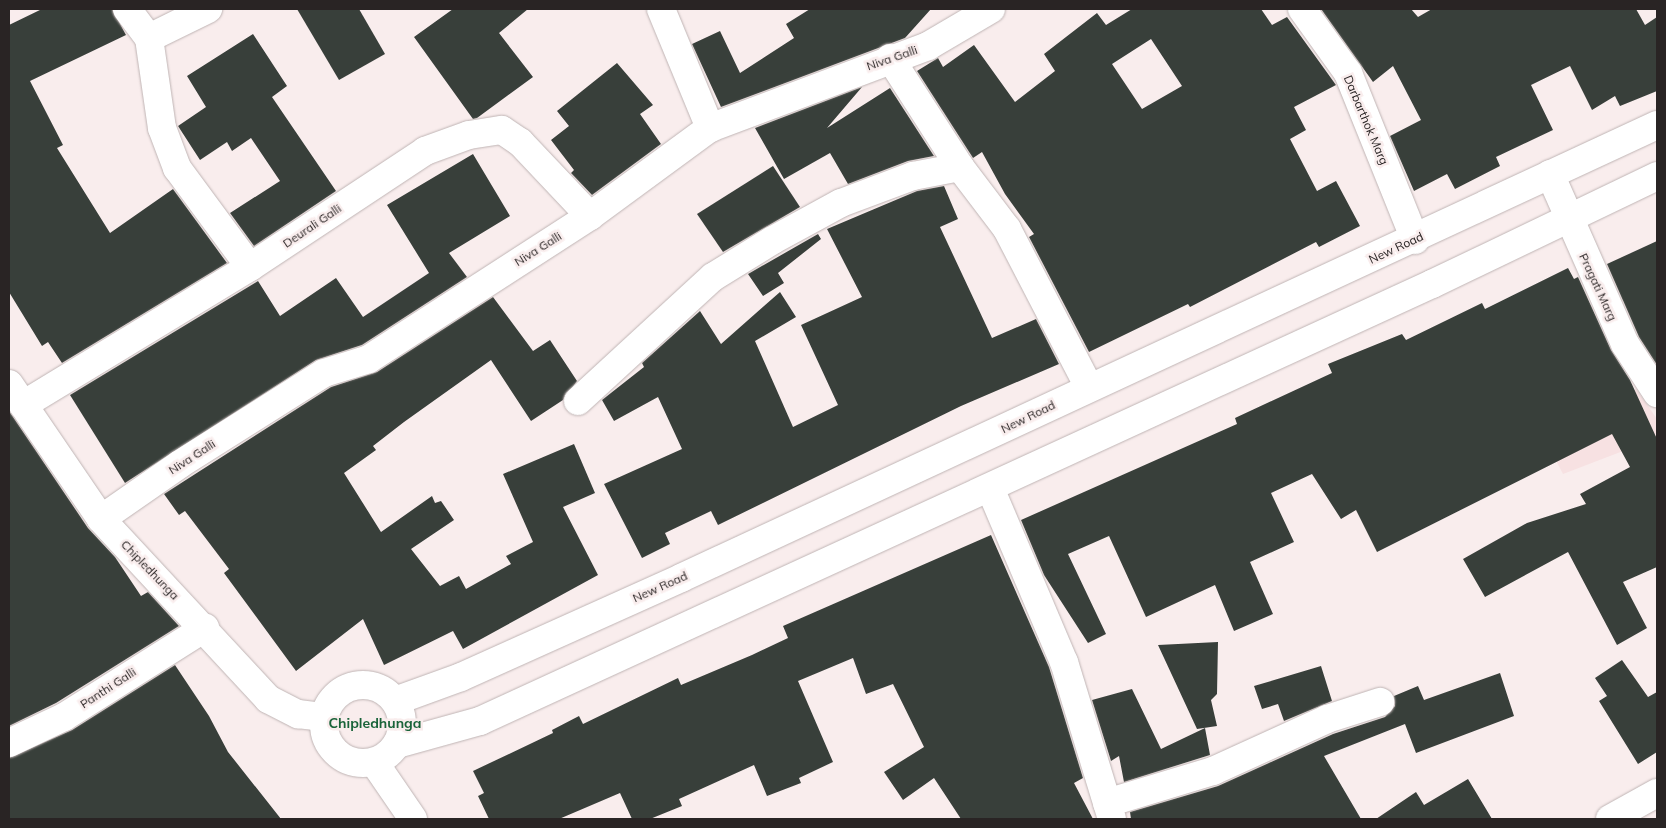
<!DOCTYPE html>
<html>
<head>
<meta charset="utf-8">
<style>
  body { margin:0 }
  #map { position:relative; width:1666px; height:828px; overflow:hidden; background:#f9eded; font-family:Mulish,sans-serif }
  div>[style] { position:absolute }
  [style*='--x'] { left:calc(var(--x)*1px); top:calc(var(--y)*1px); width:calc(var(--w)*1px); rotate:calc(var(--a)*1deg) }
  .built>* { inset:0; background:#f7e1e2 }
  .building>* { inset:0; background:#383f3a }
  .roads { filter:drop-shadow(0 0 1px #bfb4b4) drop-shadow(0 0 1px #bfb4b4) }
  .minor>* { height:28px; margin:-14px; padding:0 14px; transform-origin:14px; border-radius:14px; background:#fff }
  .major>* { height:28px; margin:-14px; padding:0 14px; transform-origin:14px; border-radius:14px; background:#fff }
  .major>.ring { margin:-14px; padding:0; box-sizing:content-box; background:none; border:28px solid #fff; border-radius:50% }
  span { translate:-50% -50%; white-space:nowrap; text-align:center; line-height:1.15; -webkit-text-stroke:5px #f9eded; paint-order:stroke }
  .street-label { font-size:12px; color:#292424 }
  .neighbourhood-label { font-size:14px; color:#196339; font-weight:700 }
  .frame { position:absolute; inset:0; border:10px solid #292424; pointer-events:none }
</style>
</head>
<body>
<div id="map">
  <div class="built">
    <div style="clip-path:polygon(1636px 389px,1657px 419px,1657px 438px,1563px 474px,1549px 447px,1596px 408px)"></div>
  </div>
  <div class="building">
    <div style="clip-path:polygon(42px 9px,112px 9px,126px 35px,30px 81px,63px 145px,57px 148px,110px 233px,173px 189px,227px 263px,62px 363px,48px 342px,42px 346px,9px 292px,9px 25px)"></div>
    <div style="clip-path:polygon(297px 9px,359px 9px,385px 54px,339px 80px)"></div>
    <div style="clip-path:polygon(453px 9px,528px 9px,499px 33px,533px 77px,477px 118px,473px 119px,414px 37px)"></div>
    <div style="clip-path:polygon(810px 9px,931px 9px,905px 38px,721px 107px,692px 44px,720px 31px,740px 73px,794px 38px,786px 24px)"></div>
    <div style="clip-path:polygon(evenodd,1132px 9px,1261px 9px,1272px 25px,1287px 17px,1336px 85px,1294px 107px,1306px 130px,1290px 139px,1317px 191px,1336px 181px,1360px 226px,1319px 247px,1316px 242px,1190px 307px,1188px 304px,1089px 352px,1029px 237px,1034px 234px,1005px 194px,982px 152px,973px 158px,917px 71px,938px 58px,943px 67px,974px 45px,1015px 102px,1055px 71px,1044px 54px,1097px 13px,1106px 25px,1132px 9px,1151px 39px,1182px 86px,1142px 109px,1112px 64px,1151px 39px)"></div>
    <div style="clip-path:polygon(1321px 9px,1411px 9px,1418px 17px,1432px 9px,1636px 9px,1645px 25px,1657px 17px,1657px 91px,1620px 106px,1615px 96px,1592px 110px,1570px 66px,1531px 85px,1553px 130px,1496px 157px,1500px 166px,1455px 189px,1447px 174px,1414px 191px,1390px 136px,1421px 120px,1393px 66px,1373px 82px)"></div>
    <div style="clip-path:polygon(253px 34px,287px 86px,272px 97px,336px 191px,254px 246px,230px 213px,280px 181px,251px 138px,232px 151px,227px 142px,200px 160px,178px 126px,206px 107px,187px 76px)"></div>
    <div style="clip-path:polygon(617px 63px,653px 105px,640px 114px,661px 144px,592px 195px,571px 173px,574px 170px,551px 140px,569px 126px,557px 111px)"></div>
    <div style="clip-path:polygon(862px 87px,827px 128px,890px 88px,934px 156px,908px 161px,848px 184px,830px 153px,784px 179px,755px 128px)"></div>
    <div style="clip-path:polygon(473px 154px,510px 216px,449px 253px,467px 277px,362px 345px,316px 360px,125px 483px,70px 395px,258px 281px,280px 316px,336px 278px,363px 317px,429px 273px,387px 205px)"></div>
    <div style="clip-path:polygon(773px 166px,800px 207px,723px 252px,697px 214px)"></div>
    <div style="clip-path:polygon(944px 186px,958px 219px,940px 227px,992px 338px,1036px 319px,1059px 364px,961px 406px,718px 525px,711px 511px,665px 533px,670px 544px,642px 558px,604px 484px,682px 449px,658px 397px,614px 421px,602px 400px,644px 367px,642px 363px,700px 311px,721px 344px,780px 292px,796px 317px,755px 341px,793px 427px,838px 405px,801px 325px,862px 297px,827px 229px,917px 191px)"></div>
    <div style="clip-path:polygon(818px 234px,821px 239px,778px 273px,784px 283px,763px 296px,748px 274px)"></div>
    <div style="clip-path:polygon(1657px 241px,1657px 365px,1639px 337px,1607px 264px)"></div>
    <div style="clip-path:polygon(1568px 268px,1574px 279px,1578px 277px,1611px 350px,1630px 380px,1657px 439px,1657px 567px,1623px 582px,1647px 628px,1617px 645px,1568px 552px,1485px 597px,1463px 559px,1527px 523px,1586px 504px,1580px 494px,1630px 467px,1612px 434px,1377px 552px,1356px 510px,1341px 519px,1312px 474px,1271px 493px,1294px 542px,1250px 562px,1273px 614px,1234px 631px,1215px 585px,1146px 617px,1109px 536px,1068px 554px,1106px 634px,1088px 643px,1044px 575px,1021px 520px,1237px 424px,1235px 418px,1332px 373px,1328px 364px,1402px 334px,1406px 340px,1482px 303px,1485px 309px)"></div>
    <div style="clip-path:polygon(493px 297px,533px 351px,550px 340px,577px 381px,563px 400px,531px 421px,491px 360px,404px 422px,373px 446px,376px 450px,344px 473px,381px 532px,432px 496px,435px 503px,441px 501px,454px 520px,411px 549px,440px 586px,459px 576px,466px 589px,511px 564px,506px 556px,533px 542px,503px 474px,574px 444px,595px 493px,563px 507px,598px 575px,463px 649px,453px 631px,384px 665px,363px 619px,296px 671px,224px 573px,229px 569px,185px 511px,179px 515px,164px 494px,331px 387px,377px 372px)"></div>
    <div style="clip-path:polygon(9px 411px,88px 528px,115px 557px,141px 596px,148px 592px,179px 626px,56px 703px,9px 726px)"></div>
    <div style="clip-path:polygon(991px 535px,1049px 667px,1083px 778px,1074px 783px,1093px 819px,961px 819px,934px 778px,903px 800px,884px 772px,924px 747px,893px 684px,866px 694px,853px 658px,798px 681px,833px 762px,799px 778px,801px 783px,767px 796px,754px 765px,679px 799px,682px 806px,650px 819px,632px 819px,620px 793px,559px 819px,489px 819px,478px 796px,484px 793px,473px 771px,553px 733px,552px 730px,579px 716px,583px 724px,678px 678px,681px 685px,752px 655px,788px 638px,783px 626px)"></div>
    <div style="clip-path:polygon(1218px 642px,1217px 694px,1211px 700px,1217px 726px,1197px 729px,1158px 645px)"></div>
    <div style="clip-path:polygon(1622px 660px,1648px 697px,1657px 692px,1657px 752px,1638px 764px,1599px 701px,1607px 696px,1595px 678px)"></div>
    <div style="clip-path:polygon(175px 665px,209px 716px,228px 752px,281px 819px,9px 819px,9px 758px,72px 730px)"></div>
    <div style="clip-path:polygon(1321px 666px,1332px 701px,1284px 721px,1278px 704px,1262px 709px,1254px 686px)"></div>
    <div style="clip-path:polygon(1500px 673px,1514px 716px,1416px 753px,1405px 724px,1324px 756px,1361px 819px,1131px 819px,1130px 812px,1218px 786px,1333px 734px,1385px 717px,1395px 706px,1394px 696px,1418px 686px,1424px 700px)"></div>
    <div style="clip-path:polygon(1132px 689px,1161px 749px,1205px 728px,1210px 755px,1124px 782px,1119px 756px,1111px 761px,1092px 700px)"></div>
    <div style="clip-path:polygon(1468px 779px,1492px 819px,1376px 819px,1416px 792px,1424px 805px)"></div>
  </div>
  <div class="roads">
    <div class="minor">
      <div style="--x:127;--y:9;--w:36;--a:53"></div>
      <div style="--x:149;--y:38;--w:66;--a:-26.2"></div>
      <div style="--x:661;--y:9;--w:129;--a:67.6"></div>
      <div style="--x:149;--y:38;--w:91;--a:81.8"></div>
      <div style="--x:162;--y:128;--w:43;--a:69.4"></div>
      <div style="--x:177;--y:168;--w:123;--a:53.6"></div>
      <div style="--x:890;--y:58;--w:130;--a:57.3"></div>
      <div style="--x:960;--y:167;--w:78;--a:52.8"></div>
      <div style="--x:1007;--y:229;--w:178;--a:62.6"></div>
      <div style="--x:1550;--y:174;--w:186;--a:66.2"></div>
      <div style="--x:1625;--y:344;--w:59;--a:56.9"></div>
      <div style="--x:578;--y:401;--w:183;--a:-42.6"></div>
      <div style="--x:713;--y:277;--w:70;--a:-31.7"></div>
      <div style="--x:773;--y:240;--w:77;--a:-28.6"></div>
      <div style="--x:841;--y:203;--w:77;--a:-20.6"></div>
      <div style="--x:913;--y:176;--w:48;--a:-10.8"></div>
      <div style="--x:23;--y:405;--w:266;--a:-31.3"></div>
      <div style="--x:250;--y:267;--w:210;--a:-33.5"></div>
      <div style="--x:425;--y:151;--w:47;--a:-20"></div>
      <div style="--x:469;--y:135;--w:33;--a:-9"></div>
      <div style="--x:502;--y:130;--w:22;--a:34"></div>
      <div style="--x:520;--y:142;--w:102;--a:46.6"></div>
      <div style="--x:990;--y:488;--w:189;--a:67"></div>
      <div style="--x:1064;--y:662;--w:164;--a:73"></div>
      <div style="--x:101;--y:519;--w:96;--a:-34.8"></div>
      <div style="--x:180;--y:464;--w:170;--a:-32.3"></div>
      <div style="--x:324;--y:373;--w:47;--a:-17.3"></div>
      <div style="--x:369;--y:359;--w:263;--a:-32.9"></div>
      <div style="--x:590;--y:216;--w:149;--a:-36.3"></div>
      <div style="--x:710;--y:128;--w:233;--a:-20.6"></div>
      <div style="--x:928;--y:46;--w:73;--a:-30.4"></div>
      <div style="--x:9;--y:743;--w:61;--a:-25.3"></div>
      <div style="--x:64;--y:717;--w:167;--a:-32.3"></div>
      <div style="--x:1107;--y:803;--w:111;--a:-16.8"></div>
      <div style="--x:1213;--y:771;--w:125;--a:-24.5"></div>
      <div style="--x:1327;--y:719;--w:56;--a:-17.8"></div>
      <div style="--x:1610;--y:819;--w:54;--a:-29"></div>
    </div>
    <div class="major">
      <div style="--x:1302;--y:9;--w:79;--a:54.3"></div>
      <div style="--x:1348;--y:73;--w:180;--a:68.1"></div>
      <div style="--x:9;--y:384;--w:163;--a:55.7"></div>
      <div style="--x:101;--y:519;--w:246;--a:47.1"></div>
      <div style="--x:268;--y:699;--w:34;--a:27"></div>
      <div style="--x:298;--y:714;--w:26;--a:7"></div>
      <div class="ring" style="left:324px;top:685px;width:50px;height:50px"></div>
      <div style="--x:395;--y:701;--w:70;--a:-20"></div>
      <div style="--x:461;--y:677;--w:241;--a:-24.2"></div>
      <div style="--x:681;--y:578;--w:1076;--a:-24.9"></div>
      <div style="--x:397;--y:744;--w:86;--a:-15.5"></div>
      <div style="--x:480;--y:721;--w:1048;--a:-24.66"></div>
      <div style="--x:1432;--y:284;--w:250;--a:-25.6"></div>
      <div style="--x:374;--y:762;--w:69;--a:55.6"></div>
    </div>
  </div>
  <div class="street-label">
    <span style="left:892px;top:58px;rotate:-19deg">Niva Galli</span>
    <span style="left:1366px;top:120px;rotate:67deg">Darbarthok Marg</span>
    <span style="left:312px;top:226px;rotate:-34deg">Deurali Galli</span>
    <span style="left:1396px;top:248px;rotate:-25deg">New Road</span>
    <span style="left:538px;top:249px;rotate:-32deg">Niva Galli</span>
    <span style="left:1598px;top:287px;rotate:65deg">Pragati Marg</span>
    <span style="left:1028px;top:417px;rotate:-26deg">New Road</span>
    <span style="left:192px;top:457px;rotate:-33deg">Niva Galli</span>
    <span style="left:150px;top:570px;rotate:46deg">Chipledhunga</span>
    <span style="left:660px;top:587px;rotate:-24deg">New Road</span>
    <span style="left:108px;top:688px;rotate:-33deg">Panthi Galli</span>
  </div>
  <div class="neighbourhood-label">
    <span style="left:375px;top:723px">Chipledhunga</span>
  </div>
  <div class="frame"></div>
</div>
</body>
</html>
